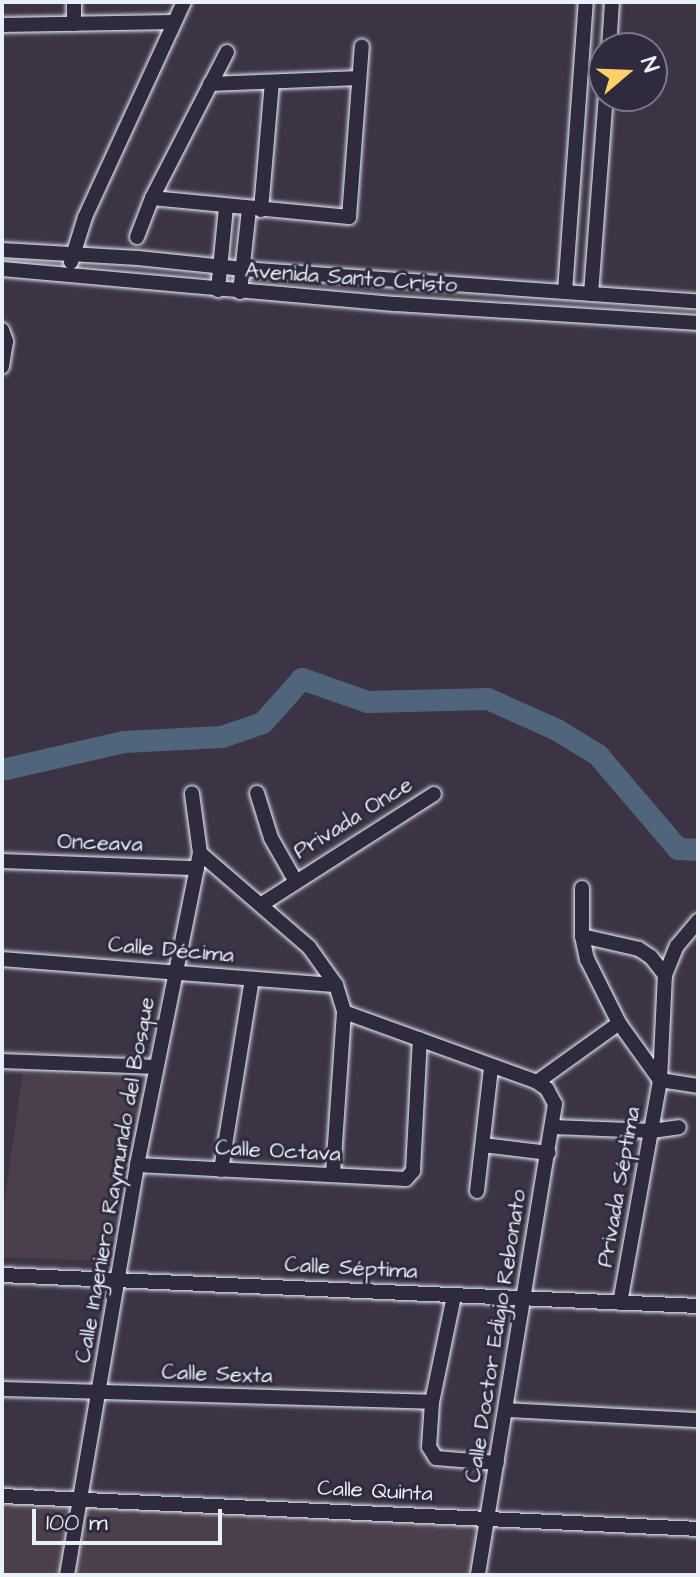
<!DOCTYPE html>
<html>
<head>
<meta charset="utf-8">
<style>
  body { margin:0 }
  #map { position:relative; width:700px; height:1577px; overflow:hidden; background:#3c3444; font-family:"Architects Daughter",sans-serif }
  div>[style] { position:absolute }
  [style*='--x'] { left:calc(var(--x)*1px); top:calc(var(--y)*1px); width:calc(var(--w)*1px); rotate:calc(var(--a)*1deg) }
  .built>* { inset:0; background:#4c3f4d }
  .river>* { height:22px; margin:-11px; padding:0 11px; transform-origin:11px; border-radius:11px; background:#50647b }
  .roads { filter:drop-shadow(0 0 2px #e8f1f8) drop-shadow(0 0 2px #e8f1f8) }
  .minor>* { height:14px; margin:-7px; padding:0 7px; transform-origin:7px; border-radius:7px; background:#2f2a3d }
  span { translate:-50% -50%; white-space:nowrap; text-align:center; line-height:1.15; -webkit-text-stroke:6px #2f2a3d; paint-order:stroke }
  .street-label { font-size:22px; color:#e8f1f8 }
  .frame { position:absolute; inset:0; border:4px solid #e8f1f8; pointer-events:none }
  .north { position:absolute; left:588px; top:32px; width:80px; height:80px; box-sizing:border-box; background:#2f2a3d; border:2px solid #797a88; border-radius:50%; rotate:71deg; font-size:22px; font-weight:700; line-height:32px; text-align:center; color:#e8f1f8 }
  .north::after { content:''; display:block; margin:auto; width:28px; height:36px; background:#ffd166; clip-path:polygon(50% 0,100% 100%,50% 72%,0 100%) }
  .scale { position:absolute; left:32px; top:1509px; width:190px; height:36px; box-sizing:border-box; border:4px solid #e8f1f8; border-top:0; padding-left:10px; font-size:24px; line-height:28px; white-space:nowrap; color:#e8f1f8; -webkit-text-stroke:6px #2f2a3d; paint-order:stroke }
</style>
</head>
<body>
<div id="map">
  <div class="built">
    <div style="clip-path:polygon(23px 1073px,141px 1078px,107px 1261px,2px 1257px,2px 1217px)"></div>
    <div style="clip-path:polygon(2px 1498px,487px 1518px,476px 1575px,2px 1575px)"></div>
  </div>
  <div class="river">
    <div style="--x:2;--y:770;--w:125;--a:-12.9"></div>
    <div style="--x:124;--y:742;--w:98;--a:-2.9"></div>
    <div style="--x:222;--y:737;--w:43;--a:-18.9"></div>
    <div style="--x:263;--y:723;--w:59;--a:-48.4"></div>
    <div style="--x:302;--y:679;--w:70;--a:19.2"></div>
    <div style="--x:368;--y:702;--w:120;--a:-1.4"></div>
    <div style="--x:488;--y:699;--w:76;--a:24.2"></div>
    <div style="--x:557;--y:730;--w:48;--a:31.4"></div>
    <div style="--x:598;--y:755;--w:123;--a:49.6"></div>
    <div style="--x:678;--y:849;--w:20;--a:3"></div>
  </div>
  <div class="roads">
    <div class="minor">
      <div style="--x:74;--y:2;--w:22;--a:90"></div>
      <div style="--x:2;--y:25;--w:172;--a:-1"></div>
      <div style="--x:609;--y:48;--w:46;--a:-86.3"></div>
      <div style="--x:210;--y:84;--w:149;--a:-2.3"></div>
      <div style="--x:152;--y:198;--w:198;--a:5.5"></div>
      <div style="--x:349;--y:217;--w:171;--a:-85.7"></div>
      <div style="--x:261;--y:210;--w:128;--a:-85.1"></div>
      <div style="--x:137;--y:237;--w:42;--a:-69"></div>
      <div style="--x:152;--y:198;--w:164;--a:-62.8"></div>
      <div style="--x:2;--y:250;--w:136;--a:3.4"></div>
      <div style="--x:138;--y:258;--w:106;--a:6"></div>
      <div style="--x:243;--y:269;--w:456;--a:4.1"></div>
      <div style="--x:71;--y:262;--w:47;--a:-72.7"></div>
      <div style="--x:85;--y:217;--w:237;--a:-65.3"></div>
      <div style="--x:2;--y:269;--w:396;--a:5.1"></div>
      <div style="--x:396;--y:304;--w:303;--a:3.6"></div>
      <div style="--x:218;--y:290;--w:83;--a:-84.5"></div>
      <div style="--x:240;--y:292;--w:83;--a:-83.8"></div>
      <div style="--x:565;--y:292;--w:291;--a:-85.9"></div>
      <div style="--x:591;--y:294;--w:199;--a:-85.7"></div>
      <div style="--x:2;--y:330;--w:12;--a:70"></div>
      <div style="--x:6;--y:341;--w:26;--a:99"></div>
      <div style="--x:257;--y:793;--w:47;--a:72.7"></div>
      <div style="--x:271;--y:838;--w:48;--a:60.3"></div>
      <div style="--x:200;--y:853;--w:144;--a:40.8"></div>
      <div style="--x:309;--y:947;--w:47;--a:54.6"></div>
      <div style="--x:336;--y:985;--w:28;--a:73"></div>
      <div style="--x:344;--y:1012;--w:163;--a:93.9"></div>
      <div style="--x:2;--y:861;--w:195;--a:2.1"></div>
      <div style="--x:582;--y:888;--w:48;--a:90"></div>
      <div style="--x:582;--y:936;--w:24;--a:78"></div>
      <div style="--x:587;--y:959;--w:72;--a:63.4"></div>
      <div style="--x:619;--y:1023;--w:70;--a:54.3"></div>
      <div style="--x:262;--y:904;--w:204;--a:-32.6"></div>
      <div style="--x:582;--y:936;--w:58;--a:12.8"></div>
      <div style="--x:639;--y:949;--w:14;--a:34"></div>
      <div style="--x:651;--y:957;--w:23;--a:52"></div>
      <div style="--x:2;--y:959;--w:335;--a:4.5"></div>
      <div style="--x:344;--y:1012;--w:205;--a:19.9"></div>
      <div style="--x:537;--y:1082;--w:12;--a:35"></div>
      <div style="--x:547;--y:1089;--w:17;--a:62"></div>
      <div style="--x:555;--y:1104;--w:477;--a:99.3"></div>
      <div style="--x:2;--y:1061;--w:154;--a:2.2"></div>
      <div style="--x:660;--y:1080;--w:38;--a:9"></div>
      <div style="--x:537;--y:1082;--w:101;--a:-35.7"></div>
      <div style="--x:553;--y:1127;--w:99;--a:2.3"></div>
      <div style="--x:652;--y:1131;--w:27;--a:-8"></div>
      <div style="--x:483;--y:1145;--w:66;--a:6.9"></div>
      <div style="--x:137;--y:1165;--w:269;--a:3"></div>
      <div style="--x:406;--y:1179;--w:11;--a:-49"></div>
      <div style="--x:413;--y:1171;--w:132;--a:-87"></div>
      <div style="--x:221;--y:1170;--w:193;--a:-80.8"></div>
      <div style="--x:477;--y:1191;--w:123;--a:-83.5"></div>
      <div style="--x:2;--y:1275;--w:697;--a:2.55"></div>
      <div style="--x:454;--y:1296;--w:108;--a:101.7"></div>
      <div style="--x:432;--y:1402;--w:45;--a:93.8"></div>
      <div style="--x:429;--y:1447;--w:13;--a:58"></div>
      <div style="--x:436;--y:1458;--w:61;--a:4.7"></div>
      <div style="--x:620;--y:1303;--w:227;--a:-79.8"></div>
      <div style="--x:660;--y:1080;--w:105;--a:-87.3"></div>
      <div style="--x:665;--y:975;--w:31;--a:-68"></div>
      <div style="--x:677;--y:946;--w:33;--a:-50"></div>
      <div style="--x:2;--y:1389;--w:430;--a:1.7"></div>
      <div style="--x:506;--y:1410;--w:192;--a:3"></div>
      <div style="--x:2;--y:1496;--w:697;--a:2.71"></div>
      <div style="--x:67;--y:1575;--w:416;--a:-80.3"></div>
      <div style="--x:137;--y:1165;--w:318;--a:-78.6"></div>
      <div style="--x:200;--y:853;--w:60;--a:-97.7"></div>
    </div>
  </div>
  <div class="street-label">
    <span style="left:351px;top:278px;rotate:4deg">Avenida Santo Cristo</span>
    <span style="left:353px;top:818px;rotate:-32deg">Privada Once</span>
    <span style="left:100px;top:843px;rotate:2deg">Onceava</span>
    <span style="left:171px;top:950px;rotate:5deg">Calle Décima</span>
    <span style="left:278px;top:1151px;rotate:3deg">Calle Octava</span>
    <span style="left:115px;top:1180px;rotate:-80deg">Calle Ingeniero Raymundo del Bosque</span>
    <span style="left:619px;top:1187px;rotate:-80deg">Privada Séptima</span>
    <span style="left:351px;top:1268px;rotate:3deg">Calle Séptima</span>
    <span style="left:496px;top:1336px;rotate:-81deg">Calle Doctor Edigio Rebonato</span>
    <span style="left:217px;top:1374px;rotate:2deg">Calle Sexta</span>
    <span style="left:375px;top:1491px;rotate:3deg">Calle Quinta</span>
  </div>
  <div class="frame"></div>
  <div class="north">N</div>
  <div class="scale">100 m</div>
</div>
</body>
</html>
